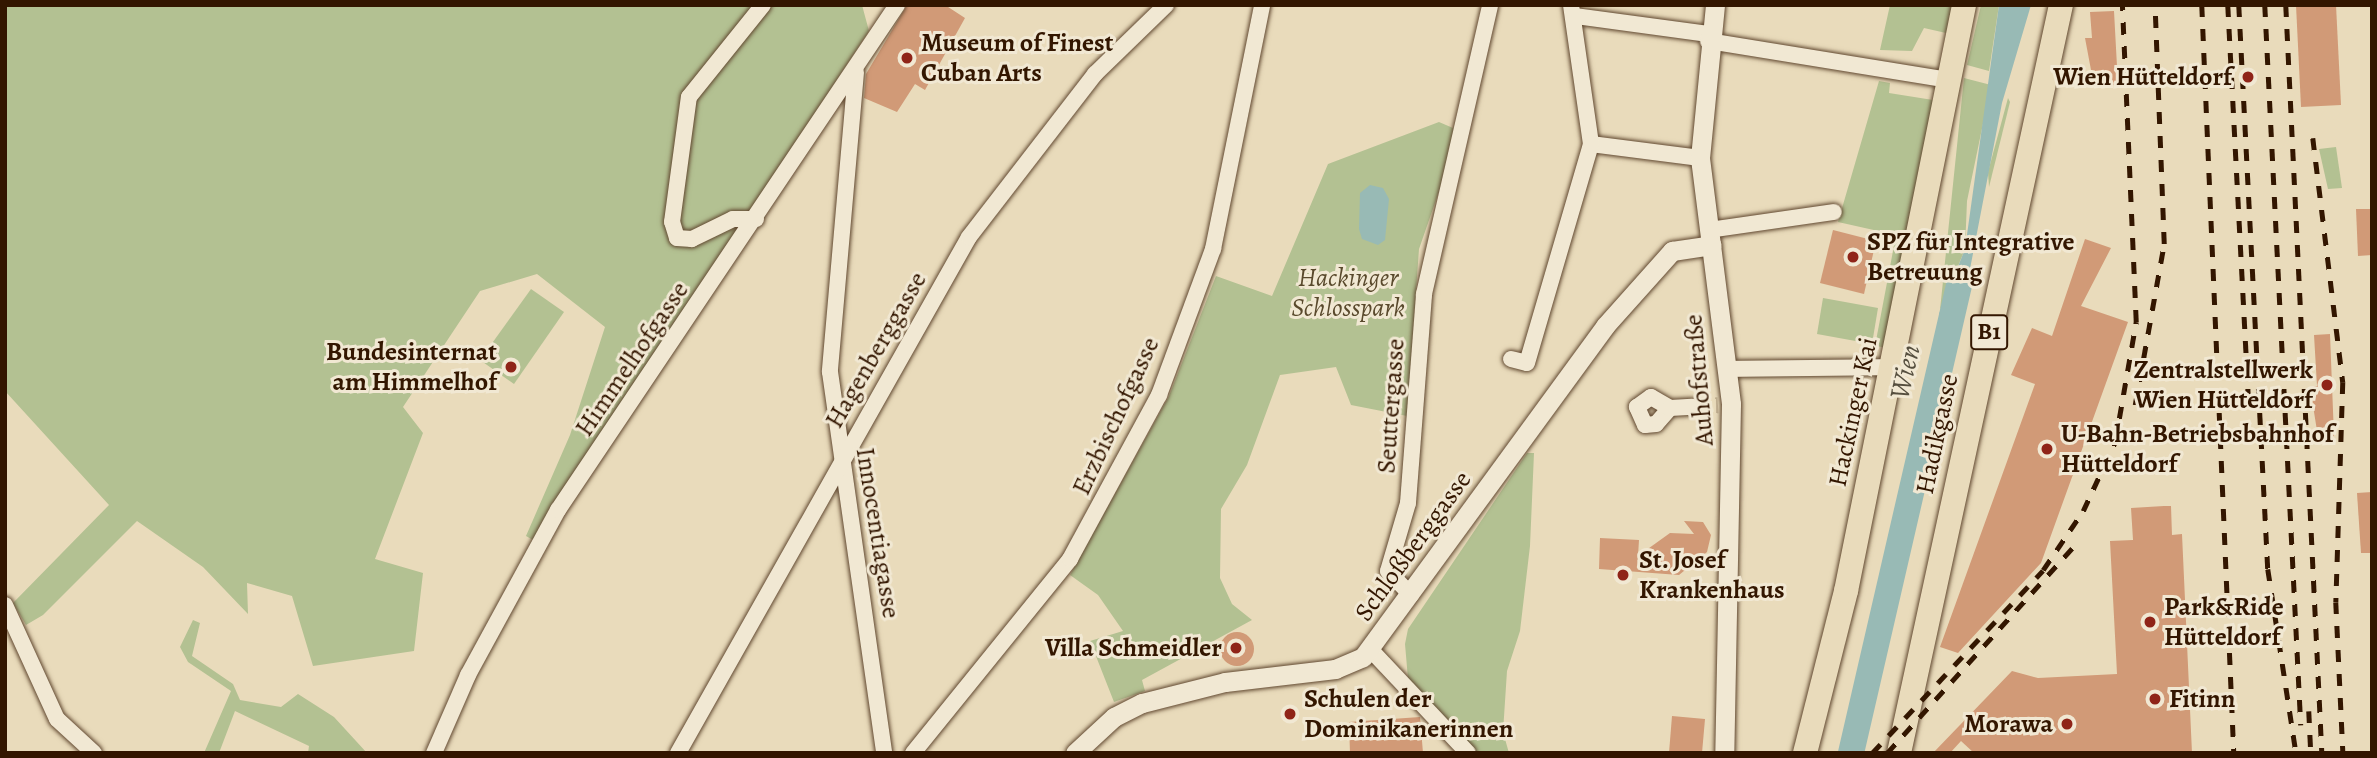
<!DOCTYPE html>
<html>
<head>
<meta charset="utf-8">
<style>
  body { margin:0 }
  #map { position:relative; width:2377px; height:758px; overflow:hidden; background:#e9dbbb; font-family:Alegreya,serif }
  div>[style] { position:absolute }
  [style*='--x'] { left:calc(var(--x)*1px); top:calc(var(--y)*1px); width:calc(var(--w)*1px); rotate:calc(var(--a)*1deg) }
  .green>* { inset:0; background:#b3c192 }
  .water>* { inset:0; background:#98bab5 }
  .river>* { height:26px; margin:-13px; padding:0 13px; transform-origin:13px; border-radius:13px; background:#98bab5 }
  .building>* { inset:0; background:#d19a77 }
  .round { border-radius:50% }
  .minor-tunnel>* { height:16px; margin-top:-8px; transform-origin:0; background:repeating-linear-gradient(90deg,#c5b496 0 16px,transparent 0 24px) }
  .roads { filter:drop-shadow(0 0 2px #60472f) drop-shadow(0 0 2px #60472f) }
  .minor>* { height:16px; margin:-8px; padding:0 8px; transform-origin:8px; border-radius:8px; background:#f1e8d3 }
  .tertiary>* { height:19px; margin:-9.5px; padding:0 9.5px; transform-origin:9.5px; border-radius:9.5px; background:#f1e8d3 }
  .primary>* { height:24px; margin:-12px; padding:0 12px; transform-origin:12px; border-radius:12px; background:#e9dbbb }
  .rail>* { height:4.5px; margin-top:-2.25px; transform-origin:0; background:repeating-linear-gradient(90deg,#331600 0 12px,transparent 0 24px) }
  .dots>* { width:19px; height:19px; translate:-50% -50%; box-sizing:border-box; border:4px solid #f1e8d3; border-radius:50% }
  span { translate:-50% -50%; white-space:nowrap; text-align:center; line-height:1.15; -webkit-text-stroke:6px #f1e8d3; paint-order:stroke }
  .shield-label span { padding:2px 5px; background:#f1e8d3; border:2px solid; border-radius:5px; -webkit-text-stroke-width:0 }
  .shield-label { font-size:24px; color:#331600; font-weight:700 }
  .poi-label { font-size:26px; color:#331600; font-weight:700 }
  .left { translate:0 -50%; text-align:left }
  .right { translate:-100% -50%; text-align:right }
  .park-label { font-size:26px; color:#59492c; font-style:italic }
  .street-label { font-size:26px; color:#331600 }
  .water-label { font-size:28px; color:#564f3f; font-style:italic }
  .frame { position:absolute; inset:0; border:7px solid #331600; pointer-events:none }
</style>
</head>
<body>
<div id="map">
  <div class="green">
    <div style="clip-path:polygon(5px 5px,862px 5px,869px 31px,533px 540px,526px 536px,570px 435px,605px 327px,537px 274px,480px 291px,403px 407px,423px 433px,375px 559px,423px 573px,414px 651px,313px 666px,292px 596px,247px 583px,248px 614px,203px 567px,137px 521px,43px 615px,26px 625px,13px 603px,109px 505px,5px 391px)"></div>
    <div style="clip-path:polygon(1890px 5px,1952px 5px,1946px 33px,1924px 28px,1912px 51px,1880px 50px)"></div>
    <div style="clip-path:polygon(1981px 5px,1999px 5px,1989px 71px,1967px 65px)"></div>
    <div style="clip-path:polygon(1964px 78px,1991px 85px,1967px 201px,1965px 249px,1940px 310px)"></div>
    <div style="clip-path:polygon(1879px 81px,1890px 83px,1889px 93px,1933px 100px,1889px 348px,1875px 346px,1896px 235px,1838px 222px)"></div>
    <div style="clip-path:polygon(2008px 98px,2010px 102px,1989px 187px,1988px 172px)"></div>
    <div style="clip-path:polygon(1439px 122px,1460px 131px,1419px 249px,1407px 416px,1351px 405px,1336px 367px,1280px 375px,1247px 465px,1221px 509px,1220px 578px,1232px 604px,1252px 620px,1142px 680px,1145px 691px,1114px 702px,1090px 641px,1123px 631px,1098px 595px,1070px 575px,1169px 396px,1216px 276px,1272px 296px,1328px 164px)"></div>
    <div style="clip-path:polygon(2336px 147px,2342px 188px,2328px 189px,2319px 149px)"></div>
    <div style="clip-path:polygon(531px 289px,564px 312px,514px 384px,480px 360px)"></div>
    <div style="clip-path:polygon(1823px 298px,1878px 308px,1872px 344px,1817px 334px)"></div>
    <div style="clip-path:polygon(1527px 453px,1534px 453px,1530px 546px,1520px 631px,1507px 671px,1503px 732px,1509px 753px,1476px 753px,1408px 679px,1405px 644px,1408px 629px)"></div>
    <div style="clip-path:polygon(193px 620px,200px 623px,192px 656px,233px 684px,240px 700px,281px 707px,298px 694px,334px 717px,367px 753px,308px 753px,309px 746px,235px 711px,219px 753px,204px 753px,231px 691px,188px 662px,180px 647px)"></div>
  </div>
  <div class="water">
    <div style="clip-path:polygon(1999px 5px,2031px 5px,2002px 103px,1960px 321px,1939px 314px,1965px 249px)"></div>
    <div style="clip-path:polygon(1370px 185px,1383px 188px,1389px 199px,1385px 240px,1378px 245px,1362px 239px,1359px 229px,1360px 193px)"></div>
  </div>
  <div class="river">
    <div style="--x:1851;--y:753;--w:481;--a:-77"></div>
  </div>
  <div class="building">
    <div style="clip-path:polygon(907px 5px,945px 5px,965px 18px,925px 90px,915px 84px,897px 112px,864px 98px,866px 74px)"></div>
    <div style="clip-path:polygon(2296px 5px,2336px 5px,2341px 105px,2301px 107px)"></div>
    <div style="clip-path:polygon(2114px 11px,2118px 85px,2094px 86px,2085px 38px,2092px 38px,2090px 12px)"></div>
    <div style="clip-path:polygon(2356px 209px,2372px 209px,2372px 255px,2358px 256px)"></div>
    <div style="clip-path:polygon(1833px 230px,1876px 241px,1864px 294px,1820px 283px)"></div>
    <div style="clip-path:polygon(2085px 239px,2111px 248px,2081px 306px,2128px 322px,2041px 563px,1958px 653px,1940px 647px,2035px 384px,2011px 375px,2032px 328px,2052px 336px)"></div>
    <div style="clip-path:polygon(2330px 334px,2334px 436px,2318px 437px,2310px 387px,2317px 386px,2314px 335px)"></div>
    <div style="clip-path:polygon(2372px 492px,2372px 553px,2361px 553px,2357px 493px)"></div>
    <div style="clip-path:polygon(2164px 506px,2171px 506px,2172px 535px,2182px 534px,2192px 753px,1974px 753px,1961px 741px,1950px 753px,1933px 753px,2012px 671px,2038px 678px,2117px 674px,2110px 541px,2133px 540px,2131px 508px)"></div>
    <div style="clip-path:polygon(1684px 521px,1703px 522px,1711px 535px,1707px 552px,1679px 575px,1599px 569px,1600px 538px,1639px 540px,1638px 556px,1670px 533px,1694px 534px)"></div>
    <div class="round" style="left:1220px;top:632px;width:34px;height:34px"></div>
    <div style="clip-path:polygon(1672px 716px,1705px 719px,1702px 753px,1669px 753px)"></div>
    <div style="clip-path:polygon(1420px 717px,1423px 753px,1350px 753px,1349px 722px)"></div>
  </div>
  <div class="minor-tunnel">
    <div style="--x:1692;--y:407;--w:26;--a:-4"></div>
  </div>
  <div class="roads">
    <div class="minor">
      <div style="--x:1575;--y:16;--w:134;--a:7.7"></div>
      <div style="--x:1708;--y:41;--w:243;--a:9.2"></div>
      <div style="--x:856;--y:72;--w:301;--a:95"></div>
      <div style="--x:830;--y:372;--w:385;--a:81.9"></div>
      <div style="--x:1591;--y:144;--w:110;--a:7.3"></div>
      <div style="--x:756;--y:219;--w:23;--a:180"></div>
      <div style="--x:733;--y:219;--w:46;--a:154"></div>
      <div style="--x:692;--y:239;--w:15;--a:-176"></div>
      <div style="--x:677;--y:238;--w:17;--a:-107"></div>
      <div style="--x:672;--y:222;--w:126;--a:-82.3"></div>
      <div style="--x:689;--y:97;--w:118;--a:-51.2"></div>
      <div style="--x:1709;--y:230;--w:126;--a:-8.2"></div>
      <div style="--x:1511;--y:359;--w:16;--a:14"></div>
      <div style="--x:1527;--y:363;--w:228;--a:-73.7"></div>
      <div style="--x:1591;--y:144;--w:140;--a:-98.2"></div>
      <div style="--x:1728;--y:369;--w:165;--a:-0.7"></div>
      <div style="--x:1670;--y:408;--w:21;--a:131"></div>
      <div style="--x:1656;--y:424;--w:11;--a:175"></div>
      <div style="--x:1645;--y:425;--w:20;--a:-114"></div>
      <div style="--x:1637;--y:407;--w:17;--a:-36"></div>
      <div style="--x:1651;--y:397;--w:22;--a:30"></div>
      <div style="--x:1670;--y:408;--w:22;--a:-3"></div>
      <div style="--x:1411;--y:595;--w:33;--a:-134"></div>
      <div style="--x:1388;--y:571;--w:71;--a:-73.6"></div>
      <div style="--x:1408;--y:503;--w:210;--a:-85.6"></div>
      <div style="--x:1424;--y:294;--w:296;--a:-77.1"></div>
      <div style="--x:5;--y:605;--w:125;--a:65.5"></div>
      <div style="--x:57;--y:719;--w:50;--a:42.6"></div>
      <div style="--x:1371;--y:650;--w:141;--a:46.7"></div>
      <div style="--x:434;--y:753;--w:85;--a:-66.4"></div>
      <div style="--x:468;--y:675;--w:188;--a:-61.4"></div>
      <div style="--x:558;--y:510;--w:608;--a:-56.13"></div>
      <div style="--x:678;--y:753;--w:592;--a:-60.58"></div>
      <div style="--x:969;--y:237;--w:206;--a:-52.3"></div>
      <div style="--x:1095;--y:74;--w:99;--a:-44.2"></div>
      <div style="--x:913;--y:753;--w:250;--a:-51"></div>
      <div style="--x:1070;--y:559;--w:187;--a:-61.5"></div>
      <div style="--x:1159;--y:395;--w:156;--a:-69.7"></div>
      <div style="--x:1213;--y:249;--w:249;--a:-78.6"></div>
    </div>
    <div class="tertiary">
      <div style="--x:1715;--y:5;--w:154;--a:95.6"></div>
      <div style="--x:1700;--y:158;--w:248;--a:82.8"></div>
      <div style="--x:1731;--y:404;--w:349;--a:91.1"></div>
      <div style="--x:1075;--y:753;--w:53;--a:-42.7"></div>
      <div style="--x:1114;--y:717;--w:31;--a:-27"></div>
      <div style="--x:1142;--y:703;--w:86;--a:-14.2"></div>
      <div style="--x:1225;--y:682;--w:111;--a:-6.7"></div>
      <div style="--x:1335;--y:669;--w:30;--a:-23"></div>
      <div style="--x:1363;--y:657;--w:410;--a:-53.8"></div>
      <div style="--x:1605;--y:326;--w:101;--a:-48.2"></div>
      <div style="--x:1672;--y:251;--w:40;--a:-8.5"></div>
    </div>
    <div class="primary">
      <div style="--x:1805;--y:753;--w:167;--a:-75.8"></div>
      <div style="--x:1846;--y:591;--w:598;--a:-78.61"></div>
      <div style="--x:1899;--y:753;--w:765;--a:-77.78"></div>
    </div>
  </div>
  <div class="rail">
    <div style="--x:2202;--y:5;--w:749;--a:87.55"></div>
    <div style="--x:2228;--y:5;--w:396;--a:87"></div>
    <div style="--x:2239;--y:5;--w:565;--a:87.06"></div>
    <div style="--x:2268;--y:569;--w:186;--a:81.3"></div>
    <div style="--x:2265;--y:5;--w:721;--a:87.14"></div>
    <div style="--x:2286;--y:5;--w:749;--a:87.24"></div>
    <div style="--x:2313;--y:138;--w:246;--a:83"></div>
    <div style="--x:2343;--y:382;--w:220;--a:91.8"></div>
    <div style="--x:2336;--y:602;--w:151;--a:87.3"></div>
    <div style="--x:2135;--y:405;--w:164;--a:-79.8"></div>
    <div style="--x:2164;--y:244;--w:239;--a:-92.2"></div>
    <div style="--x:2309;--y:711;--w:42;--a:87.3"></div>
    <div style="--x:1872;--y:753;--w:250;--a:-46.9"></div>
    <div style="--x:2043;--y:570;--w:71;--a:-55.9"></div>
    <div style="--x:2083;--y:511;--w:76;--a:-65.1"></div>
    <div style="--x:2115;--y:442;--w:122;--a:-80.1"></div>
    <div style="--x:2136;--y:322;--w:317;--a:-92.5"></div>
    <div style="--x:1887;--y:753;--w:276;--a:-47.9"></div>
  </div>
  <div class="dots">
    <div style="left:907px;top:58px;background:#8f2418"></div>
    <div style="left:2248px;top:77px;background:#8f2418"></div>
    <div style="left:1853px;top:257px;background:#8f2418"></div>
    <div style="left:511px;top:367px;background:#8f2418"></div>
    <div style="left:2327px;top:385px;background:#8f2418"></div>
    <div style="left:2047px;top:449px;background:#8f2418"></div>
    <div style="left:1623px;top:575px;background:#8f2418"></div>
    <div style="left:2150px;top:622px;background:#8f2418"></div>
    <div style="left:1236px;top:648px;background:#8f2418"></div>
    <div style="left:2155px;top:699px;background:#8f2418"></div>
    <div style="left:1290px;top:714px;background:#8f2418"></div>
    <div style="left:2067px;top:724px;background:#8f2418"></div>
  </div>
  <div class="shield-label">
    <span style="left:1989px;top:332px">B1</span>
  </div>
  <div class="poi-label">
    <span class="left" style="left:921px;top:58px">Museum of Finest<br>Cuban Arts</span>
    <span class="right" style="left:2232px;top:77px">Wien Hütteldorf</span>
    <span class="left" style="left:1867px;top:257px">SPZ für Integrative<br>Betreuung</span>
    <span class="right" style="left:497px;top:367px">Bundesinternat<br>am Himmelhof</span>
    <span class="right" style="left:2313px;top:385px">Zentralstellwerk<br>Wien Hütteldorf</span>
    <span class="left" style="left:2061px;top:449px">U-Bahn-Betriebsbahnhof<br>Hütteldorf</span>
    <span class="left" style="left:1639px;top:575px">St. Josef<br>Krankenhaus</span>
    <span class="left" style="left:2164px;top:622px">Park&amp;Ride<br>Hütteldorf</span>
    <span class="right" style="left:1222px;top:648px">Villa Schmeidler</span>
    <span class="left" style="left:1304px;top:714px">Schulen der<br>Dominikanerinnen</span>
    <span class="left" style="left:2169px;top:699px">Fitinn</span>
    <span class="right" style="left:2053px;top:724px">Morawa</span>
  </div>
  <div class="park-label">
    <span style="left:1348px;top:293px">Hackinger<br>Schlosspark</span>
  </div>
  <div class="street-label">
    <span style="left:876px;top:350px;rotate:-60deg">Hagenberggasse</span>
    <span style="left:632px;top:359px;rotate:-56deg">Himmelhofgasse</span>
    <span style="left:1699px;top:380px;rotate:-95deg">Auhofstraße</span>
    <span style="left:1391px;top:406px;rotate:-86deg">Seuttergasse</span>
    <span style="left:1853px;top:412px;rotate:-78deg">Hackinger Kai</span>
    <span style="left:1116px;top:416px;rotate:-65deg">Erzbischofgasse</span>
    <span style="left:1937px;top:434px;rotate:-78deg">Hadikgasse</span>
    <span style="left:878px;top:533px;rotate:81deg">Innocentiagasse</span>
    <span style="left:1413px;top:546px;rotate:-54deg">Schloßberggasse</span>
  </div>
  <div class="water-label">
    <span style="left:1905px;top:372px;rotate:-77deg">Wien</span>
  </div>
  <div class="frame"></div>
</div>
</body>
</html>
